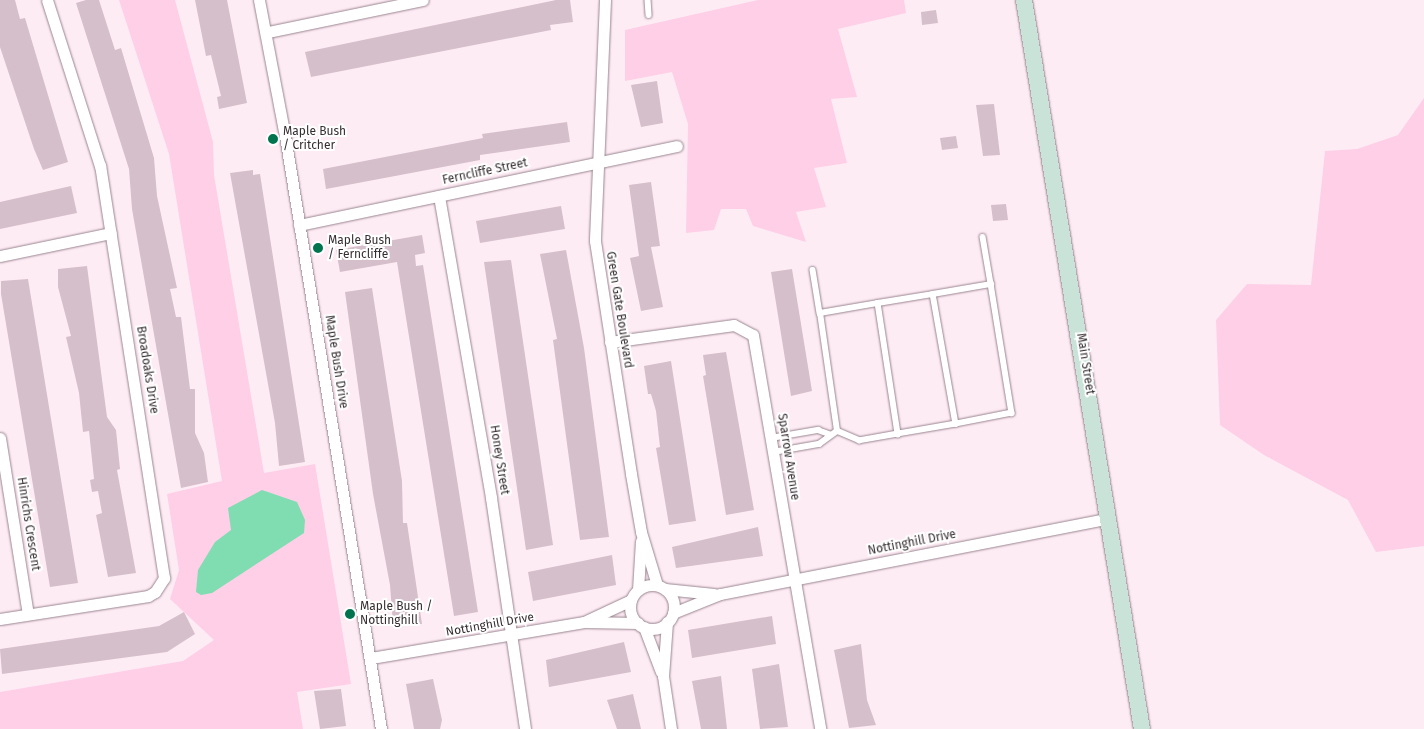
<!DOCTYPE html>
<html>
<head>
<meta charset="utf-8">
<style>
  body { margin:0 }
  #map { position:relative; width:1424px; height:729px; overflow:hidden; background:#feecf5; font-family:"Fira Sans",sans-serif }
  div>[style] { position:absolute }
  [style*='--x'] { left:calc(var(--x)*1px); top:calc(var(--y)*1px); width:calc(var(--w)*1px); rotate:calc(var(--a)*1deg) }
  .green>* { inset:0; background:#fecfe7 }
  .water>* { inset:0; background:#80dcb1 }
  .building>* { inset:0; background:#d5bfca }
  .roads { filter:drop-shadow(0 0 1px #99858f) drop-shadow(0 0 1px #99858f) }
  .service>* { height:5.5px; margin:-2.75px; padding:0 2.75px; transform-origin:2.75px; border-radius:2.75px; background:#fff }
  .minor>* { height:11px; margin:-5.5px; padding:0 5.5px; transform-origin:5.5px; border-radius:5.5px; background:#fff }
  .minor>.ring { margin:-5.5px; padding:0; box-sizing:content-box; background:none; border:11px solid #fff; border-radius:50% }
  .secondary>* { height:16px; margin:-8px; padding:0 8px; transform-origin:8px; border-radius:8px; background:#cae3d8 }
  .dots>* { width:14px; height:14px; translate:-50% -50%; box-sizing:border-box; border:2px solid #fff; border-radius:50% }
  span { translate:-50% -50%; white-space:nowrap; text-align:center; line-height:1.15; -webkit-text-stroke:4px #fff; paint-order:stroke }
  .poi-label { font-size:12px; color:#362e32 }
  .left { translate:0 -50%; text-align:left }
  .street-label { font-size:12px; color:#362e32 }
</style>
</head>
<body>
<div id="map">
  <div class="green">
    <div style="clip-path:polygon(119px 0,175px 0,213px 142px,214px 175px,264px 473px,315px 464px,351px 684px,297px 692px,303px 729px,0 729px,0 692px,183px 661px,214px 640px,170px 599px,179px 570px,167px 494px,222px 481px,169px 154px)"></div>
    <div style="clip-path:polygon(758px 0,904px 0,906px 13px,838px 29px,857px 97px,831px 99px,847px 163px,814px 168px,826px 207px,796px 212px,806px 242px,753px 226px,746px 209px,721px 209px,714px 230px,686px 233px,688px 124px,672px 72px,625px 81px,625px 30px)"></div>
    <div style="clip-path:polygon(1424px 98px,1424px 546px,1376px 552px,1348px 500px,1264px 455px,1220px 425px,1216px 320px,1247px 284px,1311px 285px,1325px 151px,1357px 149px,1398px 135px)"></div>
  </div>
  <div class="water">
    <div style="clip-path:polygon(262px 490px,297px 502px,305px 520px,304px 533px,212px 593px,201px 595px,196px 592px,198px 570px,215px 542px,231px 530px,228px 508px)"></div>
  </div>
  <div class="building">
    <div style="clip-path:polygon(0 0,15px 0,20px 19px,25px 18px,68px 162px,43px 170px,34px 149px,0 47px)"></div>
    <div style="clip-path:polygon(86px 0,99px 0,115px 50px,121px 48px,154px 158px,157px 196px,177px 288px,170px 289px,176px 317px,181px 317px,190px 389px,195px 389px,195px 433px,204px 453px,208px 482px,181px 488px,132px 209px,129px 169px,76px 3px)"></div>
    <div style="clip-path:polygon(195px 0,227px 0,247px 103px,219px 109px,217px 97px,221px 96px,211px 55px,206px 56px)"></div>
    <div style="clip-path:polygon(556px 0,570px 0,573px 22px,550px 25px,551px 30px,311px 77px,305px 52px)"></div>
    <div style="clip-path:polygon(936px 10px,938px 23px,922px 25px,921px 12px)"></div>
    <div style="clip-path:polygon(657px 81px,663px 123px,641px 127px,631px 85px)"></div>
    <div style="clip-path:polygon(994px 104px,1000px 155px,983px 156px,976px 105px)"></div>
    <div style="clip-path:polygon(567px 122px,570px 142px,480px 155px,480px 160px,326px 189px,323px 169px,483px 138px,482px 134px)"></div>
    <div style="clip-path:polygon(956px 136px,958px 148px,942px 150px,940px 138px)"></div>
    <div style="clip-path:polygon(253px 170px,253px 175px,260px 174px,305px 462px,279px 466px,275px 423px,230px 173px)"></div>
    <div style="clip-path:polygon(651px 182px,660px 246px,651px 247px,663px 307px,641px 311px,630px 258px,639px 256px,629px 185px)"></div>
    <div style="clip-path:polygon(71px 186px,77px 213px,0 229px,0 202px)"></div>
    <div style="clip-path:polygon(1006px 204px,1008px 220px,993px 221px,991px 205px)"></div>
    <div style="clip-path:polygon(561px 206px,565px 229px,480px 243px,476px 221px)"></div>
    <div style="clip-path:polygon(422px 235px,425px 253px,415px 255px,416px 266px,423px 265px,478px 612px,454px 616px,397px 262px,340px 272px,336px 250px)"></div>
    <div style="clip-path:polygon(566px 250px,584px 348px,609px 537px,580px 540px,553px 340px,557px 339px,540px 254px)"></div>
    <div style="clip-path:polygon(511px 260px,553px 545px,526px 550px,484px 262px)"></div>
    <div style="clip-path:polygon(87px 266px,107px 417px,116px 430px,120px 469px,117px 470px,136px 573px,108px 577px,96px 515px,102px 513px,98px 491px,92px 492px,90px 480px,94px 479px,89px 431px,83px 432px,79px 393px,66px 337px,71px 336px,58px 287px,58px 269px)"></div>
    <div style="clip-path:polygon(792px 269px,812px 391px,791px 396px,771px 272px)"></div>
    <div style="clip-path:polygon(28px 279px,78px 583px,50px 587px,1px 294px,1px 281px)"></div>
    <div style="clip-path:polygon(372px 288px,402px 481px,403px 523px,407px 523px,422px 624px,393px 625px,390px 585px,373px 494px,345px 292px)"></div>
    <div style="clip-path:polygon(726px 352px,754px 510px,726px 515px,703px 376px,706px 375px,703px 355px)"></div>
    <div style="clip-path:polygon(671px 361px,696px 521px,669px 525px,656px 448px,660px 447px,656px 411px,651px 394px,648px 394px,644px 366px)"></div>
    <div style="clip-path:polygon(758px 527px,763px 556px,676px 568px,672px 547px)"></div>
    <div style="clip-path:polygon(612px 555px,616px 585px,533px 601px,528px 572px)"></div>
    <div style="clip-path:polygon(184px 612px,195px 634px,167px 652px,2px 674px,0 649px,159px 626px)"></div>
    <div style="clip-path:polygon(772px 616px,776px 644px,692px 658px,688px 630px)"></div>
    <div style="clip-path:polygon(624px 642px,631px 672px,549px 687px,546px 660px)"></div>
    <div style="clip-path:polygon(861px 644px,867px 700px,876px 725px,849px 728px,834px 650px)"></div>
    <div style="clip-path:polygon(779px 664px,788px 727px,760px 729px,752px 669px)"></div>
    <div style="clip-path:polygon(721px 676px,727px 729px,701px 729px,692px 681px)"></div>
    <div style="clip-path:polygon(433px 679px,442px 720px,440px 729px,414px 729px,406px 684px)"></div>
    <div style="clip-path:polygon(341px 689px,346px 726px,320px 729px,314px 691px)"></div>
    <div style="clip-path:polygon(633px 694px,641px 729px,617px 729px,607px 700px)"></div>
  </div>
  <div class="roads">
    <div class="service">
      <div style="--x:648;--y:0;--w:15;--a:86"></div>
      <div style="--x:983;--y:237;--w:48;--a:80.3"></div>
      <div style="--x:813;--y:270;--w:44;--a:80.8"></div>
      <div style="--x:933;--y:294;--w:59;--a:-9.8"></div>
      <div style="--x:991;--y:284;--w:131;--a:80.8"></div>
      <div style="--x:1012;--y:413;--w:57;--a:168.9"></div>
      <div style="--x:878;--y:303;--w:56;--a:-9.3"></div>
      <div style="--x:933;--y:294;--w:132;--a:80"></div>
      <div style="--x:956;--y:424;--w:59;--a:170.2"></div>
      <div style="--x:771;--y:438;--w:48;--a:-9.7"></div>
      <div style="--x:818;--y:430;--w:12;--a:20"></div>
      <div style="--x:773;--y:452;--w:47;--a:-9.9"></div>
      <div style="--x:819;--y:444;--w:22;--a:-36"></div>
      <div style="--x:837;--y:431;--w:119;--a:-98.2"></div>
      <div style="--x:820;--y:313;--w:59;--a:-9.8"></div>
      <div style="--x:878;--y:303;--w:133;--a:81.3"></div>
      <div style="--x:898;--y:434;--w:39;--a:170"></div>
      <div style="--x:860;--y:441;--w:25;--a:-157"></div>
    </div>
    <div class="minor">
      <div style="--x:259;--y:0;--w:138;--a:79.2"></div>
      <div style="--x:285;--y:136;--w:601;--a:80.8"></div>
      <div style="--x:605;--y:0;--w:241;--a:92.4"></div>
      <div style="--x:595;--y:241;--w:236;--a:81.2"></div>
      <div style="--x:631;--y:474;--w:59;--a:80.2"></div>
      <div style="--x:641;--y:532;--w:55;--a:73.2"></div>
      <div style="--x:268;--y:32;--w:158;--a:-11.7"></div>
      <div style="--x:439;--y:196;--w:306;--a:80.2"></div>
      <div style="--x:491;--y:498;--w:233;--a:81.6"></div>
      <div style="--x:299;--y:225;--w:386;--a:-11.8"></div>
      <div style="--x:0;--y:256;--w:113;--a:-11.7"></div>
      <div style="--x:610;--y:342;--w:125;--a:-7.8"></div>
      <div style="--x:734;--y:325;--w:21;--a:28"></div>
      <div style="--x:753;--y:335;--w:400;--a:80.3"></div>
      <div style="--x:0;--y:438;--w:178;--a:81"></div>
      <div class="ring" style="left:630px;top:585px;width:33px;height:33px"></div>
      <div style="--x:665;--y:589;--w:49;--a:5.8"></div>
      <div style="--x:638;--y:590;--w:49;--a:-86.5"></div>
      <div style="--x:673;--y:613;--w:51;--a:-22"></div>
      <div style="--x:720;--y:594;--w:397;--a:-11"></div>
      <div style="--x:0;--y:619;--w:150;--a:-8.8"></div>
      <div style="--x:148;--y:596;--w:8;--a:-30"></div>
      <div style="--x:155;--y:592;--w:17;--a:-57"></div>
      <div style="--x:164;--y:578;--w:417;--a:-98.8"></div>
      <div style="--x:100;--y:166;--w:174;--a:-107.7"></div>
      <div style="--x:584;--y:622;--w:52;--a:-25.1"></div>
      <div style="--x:667;--y:622;--w:54;--a:94.2"></div>
      <div style="--x:663;--y:676;--w:54;--a:81.4"></div>
      <div style="--x:644;--y:627;--w:48;--a:69.3"></div>
      <div style="--x:371;--y:658;--w:216;--a:-9.6"></div>
      <div style="--x:584;--y:622;--w:54;--a:1.1"></div>
    </div>
    <div class="secondary">
      <div style="--x:1024;--y:0;--w:738;--a:80.81"></div>
    </div>
  </div>
  <div class="dots">
    <div style="left:273px;top:139px;background:#00744f"></div>
    <div style="left:318px;top:248px;background:#00744f"></div>
    <div style="left:350px;top:614px;background:#00744f"></div>
  </div>
  <div class="poi-label">
    <span class="left" style="left:283px;top:139px">Maple Bush<br>/ Critcher</span>
    <span class="left" style="left:328px;top:248px">Maple Bush<br>/ Ferncliffe</span>
    <span class="left" style="left:360px;top:614px">Maple Bush /<br>Nottinghill</span>
  </div>
  <div class="street-label">
    <span style="left:485px;top:172px;rotate:-12deg">Ferncliffe Street</span>
    <span style="left:619px;top:310px;rotate:81deg">Green Gate Boulevard</span>
    <span style="left:336px;top:362px;rotate:81deg">Maple Bush Drive</span>
    <span style="left:1085px;top:364px;rotate:81deg">Main Street</span>
    <span style="left:147px;top:370px;rotate:81deg">Broadoaks Drive</span>
    <span style="left:788px;top:457px;rotate:81deg">Sparrow Avenue</span>
    <span style="left:499px;top:460px;rotate:81deg">Honey Street</span>
    <span style="left:28px;top:524px;rotate:81deg">Hinrichs Crescent</span>
    <span style="left:912px;top:543px;rotate:-11deg">Nottinghill Drive</span>
    <span style="left:490px;top:625px;rotate:-10deg">Nottinghill Drive</span>
  </div>
</div>
</body>
</html>
